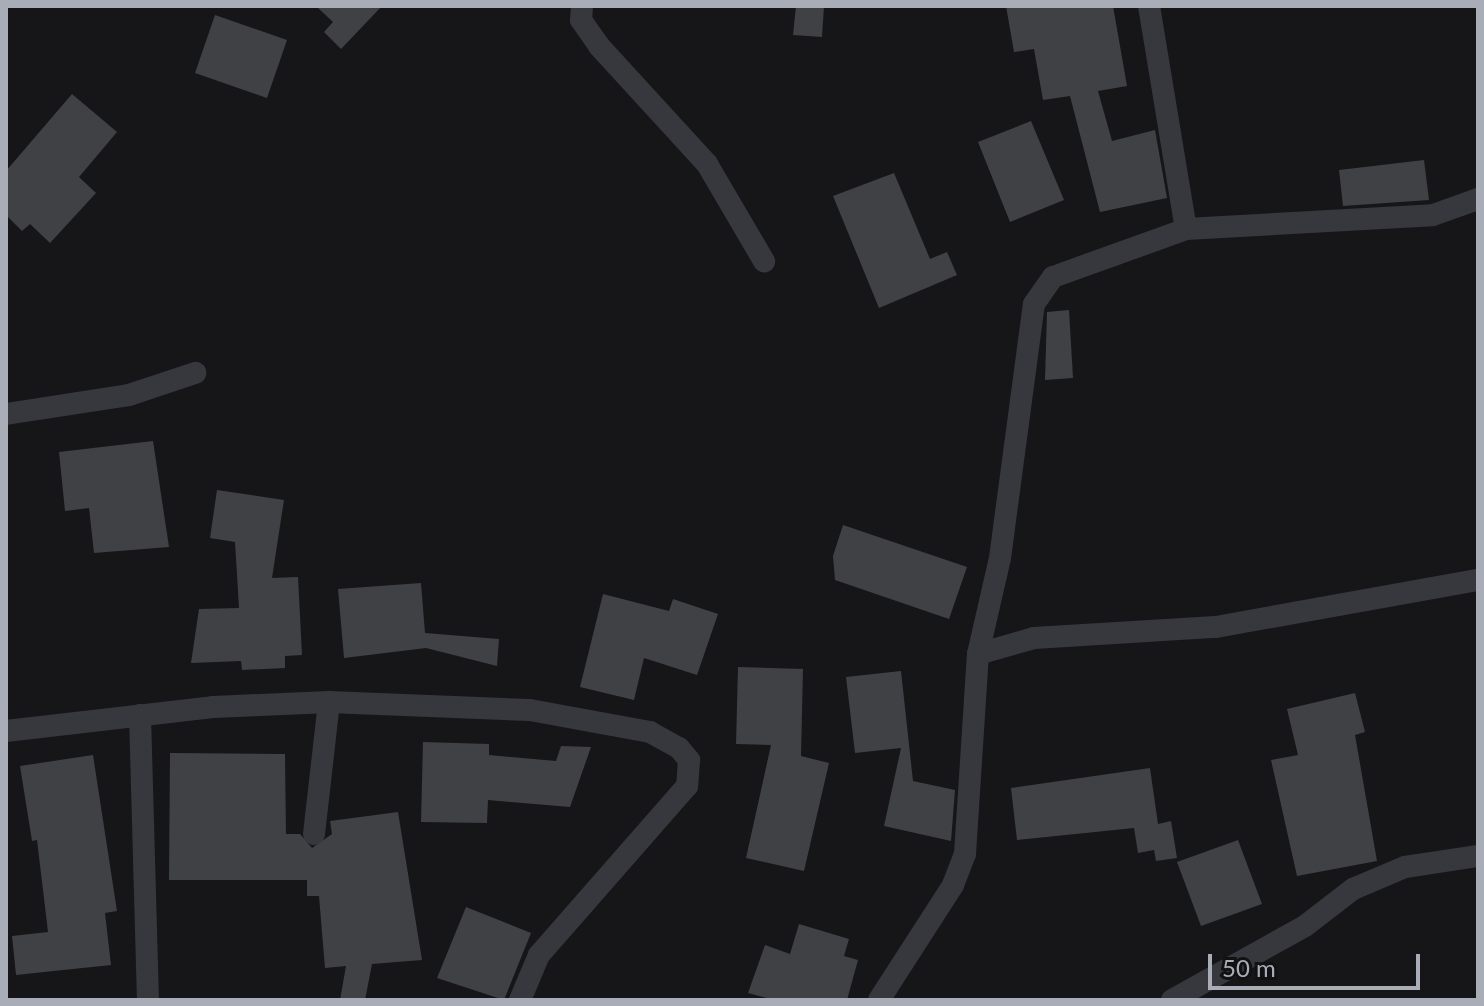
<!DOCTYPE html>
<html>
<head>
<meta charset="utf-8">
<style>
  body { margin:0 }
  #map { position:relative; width:1484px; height:1006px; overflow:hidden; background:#161618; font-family:Lato,sans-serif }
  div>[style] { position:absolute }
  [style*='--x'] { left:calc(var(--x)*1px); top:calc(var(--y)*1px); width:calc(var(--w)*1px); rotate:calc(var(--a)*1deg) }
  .building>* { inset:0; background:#404145 }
  .street>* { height:22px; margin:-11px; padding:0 11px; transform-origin:11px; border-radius:11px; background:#37383d }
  span { translate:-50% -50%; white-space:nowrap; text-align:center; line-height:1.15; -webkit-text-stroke:8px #111113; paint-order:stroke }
  .frame { position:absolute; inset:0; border:8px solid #a8adb8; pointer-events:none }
  .scale { position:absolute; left:1208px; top:954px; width:212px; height:36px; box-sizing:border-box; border:4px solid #a8adb8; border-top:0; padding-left:10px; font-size:24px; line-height:28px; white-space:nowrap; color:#a8adb8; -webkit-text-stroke:6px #111113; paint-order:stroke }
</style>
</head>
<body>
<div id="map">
  <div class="building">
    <div style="clip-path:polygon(316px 6px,382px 6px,341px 49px,324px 32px,333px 22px)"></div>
    <div style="clip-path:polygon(796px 6px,824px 6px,822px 37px,793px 35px)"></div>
    <div style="clip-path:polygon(1006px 6px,1113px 6px,1127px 86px,1098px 91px,1112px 141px,1155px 130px,1167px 198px,1100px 212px,1070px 96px,1043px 100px,1034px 49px,1014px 52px)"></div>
    <div style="clip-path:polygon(215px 15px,287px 40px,267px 98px,195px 73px)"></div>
    <div style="clip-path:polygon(72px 94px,117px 132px,79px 177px,96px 193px,50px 243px,30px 224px,22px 231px,6px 215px,6px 171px)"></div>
    <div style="clip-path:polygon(1031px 121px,1064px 200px,1010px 222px,978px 142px)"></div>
    <div style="clip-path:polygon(1424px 160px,1429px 200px,1343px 206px,1339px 170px)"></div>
    <div style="clip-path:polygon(894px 173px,930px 259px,947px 252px,957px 275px,879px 308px,833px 196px)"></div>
    <div style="clip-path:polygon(1069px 310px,1073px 378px,1045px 380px,1047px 312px)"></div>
    <div style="clip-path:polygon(153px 441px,169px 547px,94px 553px,89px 508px,65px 511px,59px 452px)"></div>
    <div style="clip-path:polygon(217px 490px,284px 500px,272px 578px,298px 577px,302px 655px,285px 656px,285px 668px,242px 670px,241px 661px,191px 663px,199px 609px,239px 608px,235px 542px,210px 538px)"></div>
    <div style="clip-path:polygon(843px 525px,967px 567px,949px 619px,835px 580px,833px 556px)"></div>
    <div style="clip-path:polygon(421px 583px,425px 633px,499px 639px,497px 666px,426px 648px,344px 658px,338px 589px)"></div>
    <div style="clip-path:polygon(603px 594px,669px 611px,673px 599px,718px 614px,697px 675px,644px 658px,634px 700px,580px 687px)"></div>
    <div style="clip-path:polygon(738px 667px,803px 669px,801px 756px,829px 763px,804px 871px,746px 858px,771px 745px,736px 744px)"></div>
    <div style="clip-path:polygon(901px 671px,913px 781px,955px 790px,951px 841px,884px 826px,901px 748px,855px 753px,846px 677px)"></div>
    <div style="clip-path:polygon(1355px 693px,1365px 732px,1355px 735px,1377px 861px,1297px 876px,1271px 760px,1298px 755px,1287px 709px)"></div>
    <div style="clip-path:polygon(423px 742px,489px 744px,489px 755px,556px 761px,561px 746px,591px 747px,570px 807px,488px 800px,487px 823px,421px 822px)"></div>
    <div style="clip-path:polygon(170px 753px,285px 754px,286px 834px,300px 834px,312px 848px,332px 834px,330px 821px,398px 812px,422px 960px,372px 964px,365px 1000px,340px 1000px,346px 966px,325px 968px,319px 896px,307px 896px,307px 880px,169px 880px)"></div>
    <div style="clip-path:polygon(93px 755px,117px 911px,105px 913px,111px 965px,16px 975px,12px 936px,48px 932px,37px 840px,32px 841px,20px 766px)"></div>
    <div style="clip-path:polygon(1150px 768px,1158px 824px,1171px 821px,1177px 858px,1156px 861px,1154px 850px,1138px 853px,1134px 828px,1017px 840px,1011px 788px)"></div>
    <div style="clip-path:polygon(1238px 840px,1262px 904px,1201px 926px,1177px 862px)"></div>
    <div style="clip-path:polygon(466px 907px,531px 933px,504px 1000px,437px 978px)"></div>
    <div style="clip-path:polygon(799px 924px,849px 939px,844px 956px,858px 960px,847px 1000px,775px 1000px,748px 993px,765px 945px,790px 954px)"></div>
  </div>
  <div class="street">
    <div style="--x:582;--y:6;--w:14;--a:94"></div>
    <div style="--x:581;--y:20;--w:32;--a:55"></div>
    <div style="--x:599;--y:46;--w:160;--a:47.5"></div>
    <div style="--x:707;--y:164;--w:113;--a:59.6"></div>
    <div style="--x:1149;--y:6;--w:226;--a:80.6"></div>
    <div style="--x:6;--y:414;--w:124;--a:-8.8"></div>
    <div style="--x:129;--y:395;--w:70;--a:-18.4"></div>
    <div style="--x:978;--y:654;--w:58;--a:-15.9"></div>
    <div style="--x:1034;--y:638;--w:182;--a:-3.5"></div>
    <div style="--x:1216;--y:627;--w:266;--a:-10.2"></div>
    <div style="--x:140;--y:715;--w:285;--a:88.4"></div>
    <div style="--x:6;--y:731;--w:208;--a:-6.6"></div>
    <div style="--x:213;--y:707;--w:116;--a:-2.5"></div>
    <div style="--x:329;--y:702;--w:201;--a:2.3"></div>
    <div style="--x:530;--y:710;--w:122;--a:10.4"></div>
    <div style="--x:650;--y:732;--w:33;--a:29"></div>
    <div style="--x:679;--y:748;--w:16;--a:50"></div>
    <div style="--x:689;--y:760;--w:26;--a:94"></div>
    <div style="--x:687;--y:786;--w:225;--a:131.2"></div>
    <div style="--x:539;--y:955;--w:49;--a:112.9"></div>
    <div style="--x:314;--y:834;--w:133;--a:-83.5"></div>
    <div style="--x:879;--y:1000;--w:137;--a:-57.2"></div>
    <div style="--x:953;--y:885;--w:33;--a:-69"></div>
    <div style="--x:965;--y:854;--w:200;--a:-86.3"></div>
    <div style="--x:978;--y:654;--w:98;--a:-77.1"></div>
    <div style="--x:1000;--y:558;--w:256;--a:-82.4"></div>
    <div style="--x:1034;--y:304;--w:33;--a:-55"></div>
    <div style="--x:1053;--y:277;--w:141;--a:-19.8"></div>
    <div style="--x:1186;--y:229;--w:247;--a:-3.2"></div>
    <div style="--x:1433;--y:215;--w:48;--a:-19.6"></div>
    <div style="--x:1172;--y:1000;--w:152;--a:-29.1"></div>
    <div style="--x:1305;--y:926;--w:61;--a:-37.6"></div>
    <div style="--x:1353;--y:889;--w:56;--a:-22.9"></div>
    <div style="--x:1405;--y:867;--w:74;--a:-8.6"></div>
  </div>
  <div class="frame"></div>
  <div class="scale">50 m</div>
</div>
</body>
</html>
